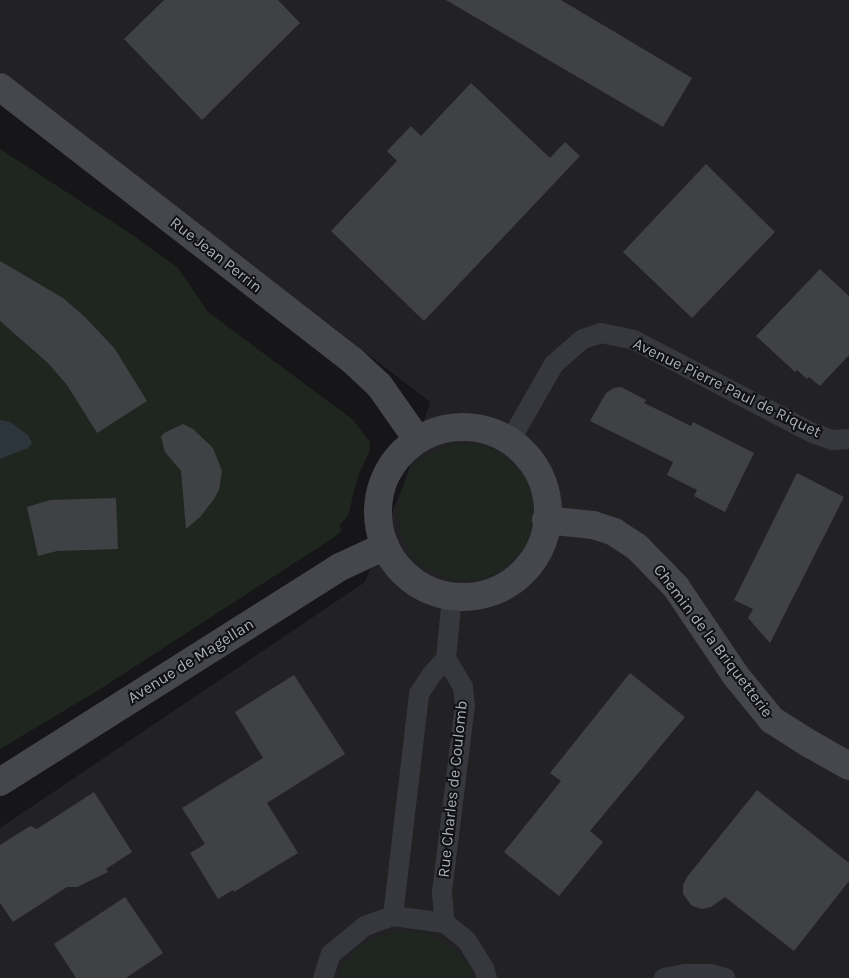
<!DOCTYPE html>
<html>
<head>
<meta charset="utf-8">
<style>
  body { margin:0 }
  #map { position:relative; width:849px; height:978px; overflow:hidden; background:#161618; font-family:Karla,sans-serif }
  div>[style] { position:absolute }
  [style*='--x'] { left:calc(var(--x)*1px); top:calc(var(--y)*1px); width:calc(var(--w)*1px); rotate:calc(var(--a)*1deg) }
  .built>* { inset:0; background:#222225 }
  .green>* { inset:0; background:#1e261f }
  .round { border-radius:50% }
  .water>* { inset:0; background:#2c353c }
  .building>* { inset:0; background:#404145 }
  .street>* { height:20px; margin:-10px; padding:0 10px; transform-origin:10px; border-radius:10px; background:#37383d }
  .secondary>* { height:28px; margin:-14px; padding:0 14px; transform-origin:14px; border-radius:14px; background:#45474d }
  .secondary>.ring { margin:-14px; padding:0; box-sizing:content-box; background:none; border:28px solid #45474d; border-radius:50% }
  span { translate:-50% -50%; white-space:nowrap; text-align:center; line-height:1.15; -webkit-text-stroke:4px #111113; paint-order:stroke }
  .street-label { font-size:16px; color:#a8adb8 }
</style>
</head>
<body>
<div id="map">
  <div class="built">
    <div style="clip-path:polygon(0 0,849px 0,849px 978px,0 978px,0 828px,365px 582px,406px 478px,430px 402px,0 71px)"></div>
  </div>
  <div class="green">
    <div style="clip-path:polygon(0 149px,128px 232px,178px 268px,208px 312px,352px 419px,370px 442px,370px 450px,358px 476px,348px 516px,339px 526px,342px 530px,333px 538px,97px 691px,0 749px)"></div>
    <div class="round" style="left:398px;top:444px;width:136px;height:136px"></div>
    <div style="clip-path:polygon(405px 931px,429px 935px,450px 947px,467px 964px,473px 978px,338px 978px,343px 965px,360px 947px,381px 936px)"></div>
  </div>
  <div class="water">
    <div style="clip-path:polygon(0 420px,10px 422px,28px 435px,32px 443px,28px 448px,0 459px)"></div>
  </div>
  <div class="building">
    <div style="clip-path:polygon(164px 0,278px 0,300px 23px,202px 120px,124px 39px)"></div>
    <div style="clip-path:polygon(446px 0,561px 0,692px 78px,663px 127px)"></div>
    <div style="clip-path:polygon(471px 83px,550px 158px,565px 142px,580px 156px,424px 321px,331px 231px,397px 161px,387px 151px,411px 126px,421px 136px)"></div>
    <div style="clip-path:polygon(706px 164px,775px 232px,692px 318px,623px 252px)"></div>
    <div style="clip-path:polygon(0 261px,63px 298px,85px 317px,115px 349px,147px 401px,97px 433px,67px 385px,48px 363px,0 321px)"></div>
    <div style="clip-path:polygon(820px 269px,849px 296px,849px 355px,820px 386px,809px 377px,807px 379px,797px 370px,795px 372px,756px 336px)"></div>
    <div style="clip-path:polygon(621px 387px,646px 400px,644px 403px,691px 426px,693px 422px,754px 453px,725px 512px,694px 496px,697px 490px,667px 475px,673px 462px,590px 421px,606px 393px,614px 388px)"></div>
    <div style="clip-path:polygon(183px 424px,193px 429px,213px 448px,222px 471px,219px 490px,214px 499px,200px 517px,186px 529px,181px 471px,165px 452px,161px 437px,164px 433px)"></div>
    <div style="clip-path:polygon(797px 473px,844px 497px,770px 643px,748px 618px,753px 609px,734px 600px)"></div>
    <div style="clip-path:polygon(116px 498px,118px 549px,57px 551px,38px 556px,27px 507px,50px 500px)"></div>
    <div style="clip-path:polygon(630px 673px,685px 717px,590px 831px,603px 842px,559px 896px,504px 852px,561px 781px,550px 773px)"></div>
    <div style="clip-path:polygon(294px 675px,345px 754px,267px 803px,298px 853px,234px 892px,233px 890px,218px 899px,190px 853px,205px 844px,182px 808px,263px 758px,235px 712px)"></div>
    <div style="clip-path:polygon(757px 790px,849px 863px,849px 881px,794px 951px,725px 897px,711px 907px,702px 909px,692px 906px,683px 894px,683px 885px,687px 877px)"></div>
    <div style="clip-path:polygon(94px 792px,132px 852px,106px 869px,108px 872px,77px 887px,67px 887px,13px 922px,0 903px,0 845px,27px 828px,31px 826px,37px 829px)"></div>
    <div style="clip-path:polygon(125px 897px,163px 953px,126px 978px,76px 978px,54px 944px)"></div>
  </div>
  <div class="street">
    <div style="--x:510;--y:441;--w:89;--a:-60.3"></div>
    <div style="--x:554;--y:364;--w:38;--a:-41"></div>
    <div style="--x:583;--y:339;--w:19;--a:-18"></div>
    <div style="--x:601;--y:333;--w:34;--a:12"></div>
    <div style="--x:634;--y:340;--w:202;--a:27.5"></div>
    <div style="--x:813;--y:433;--w:20;--a:20"></div>
    <div style="--x:832;--y:440;--w:17;--a:-3"></div>
    <div style="--x:393;--y:916;--w:224;--a:-83.3"></div>
    <div style="--x:419;--y:694;--w:24;--a:-57"></div>
    <div style="--x:432;--y:674;--w:21;--a:-47"></div>
    <div style="--x:445;--y:923;--w:31;--a:-96"></div>
    <div style="--x:442;--y:892;--w:187;--a:-83"></div>
    <div style="--x:465;--y:706;--w:19;--a:-96"></div>
    <div style="--x:463;--y:687;--w:33;--a:-121"></div>
    <div style="--x:446;--y:659;--w:62;--a:-84.5"></div>
    <div style="--x:323;--y:978;--w:25;--a:-72"></div>
    <div style="--x:331;--y:954;--w:44;--a:-39.5"></div>
    <div style="--x:365;--y:926;--w:30;--a:-20"></div>
    <div style="--x:393;--y:916;--w:52;--a:7.7"></div>
    <div style="--x:445;--y:923;--w:28;--a:39"></div>
    <div style="--x:467;--y:941;--w:32;--a:58"></div>
    <div style="--x:484;--y:968;--w:10;--a:73"></div>
    <div style="--x:664;--y:978;--w:21;--a:-11"></div>
    <div style="--x:685;--y:974;--w:26;--a:0"></div>
    <div style="--x:711;--y:974;--w:15;--a:16"></div>
  </div>
  <div class="secondary">
    <div style="--x:0;--y:87;--w:445;--a:37.8"></div>
    <div style="--x:352;--y:360;--w:37;--a:43"></div>
    <div style="--x:379;--y:385;--w:66;--a:54.9"></div>
    <div class="ring" style="left:378px;top:427px;width:142px;height:142px"></div>
    <div style="--x:546;--y:520;--w:47;--a:6.1"></div>
    <div style="--x:593;--y:525;--w:22;--a:18"></div>
    <div style="--x:614;--y:532;--w:27;--a:33"></div>
    <div style="--x:637;--y:547;--w:56;--a:45.7"></div>
    <div style="--x:676;--y:587;--w:107;--a:56"></div>
    <div style="--x:736;--y:676;--w:57;--a:50.7"></div>
    <div style="--x:772;--y:720;--w:45;--a:32.3"></div>
    <div style="--x:810;--y:744;--w:45;--a:29.4"></div>
    <div style="--x:0;--y:782;--w:402;--a:-32.3"></div>
    <div style="--x:340;--y:567;--w:50;--a:-25"></div>
  </div>
  <div class="street-label">
    <span style="left:216px;top:255px;rotate:38deg">Rue Jean Perrin</span>
    <span style="left:727px;top:388px;rotate:26deg">Avenue Pierre Paul de Riquet</span>
    <span style="left:713px;top:641px;rotate:53deg">Chemin de la Briquetterie</span>
    <span style="left:191px;top:661px;rotate:-32deg">Avenue de Magellan</span>
    <span style="left:453px;top:789px;rotate:-84deg">Rue Charles de Coulomb</span>
  </div>
</div>
</body>
</html>
